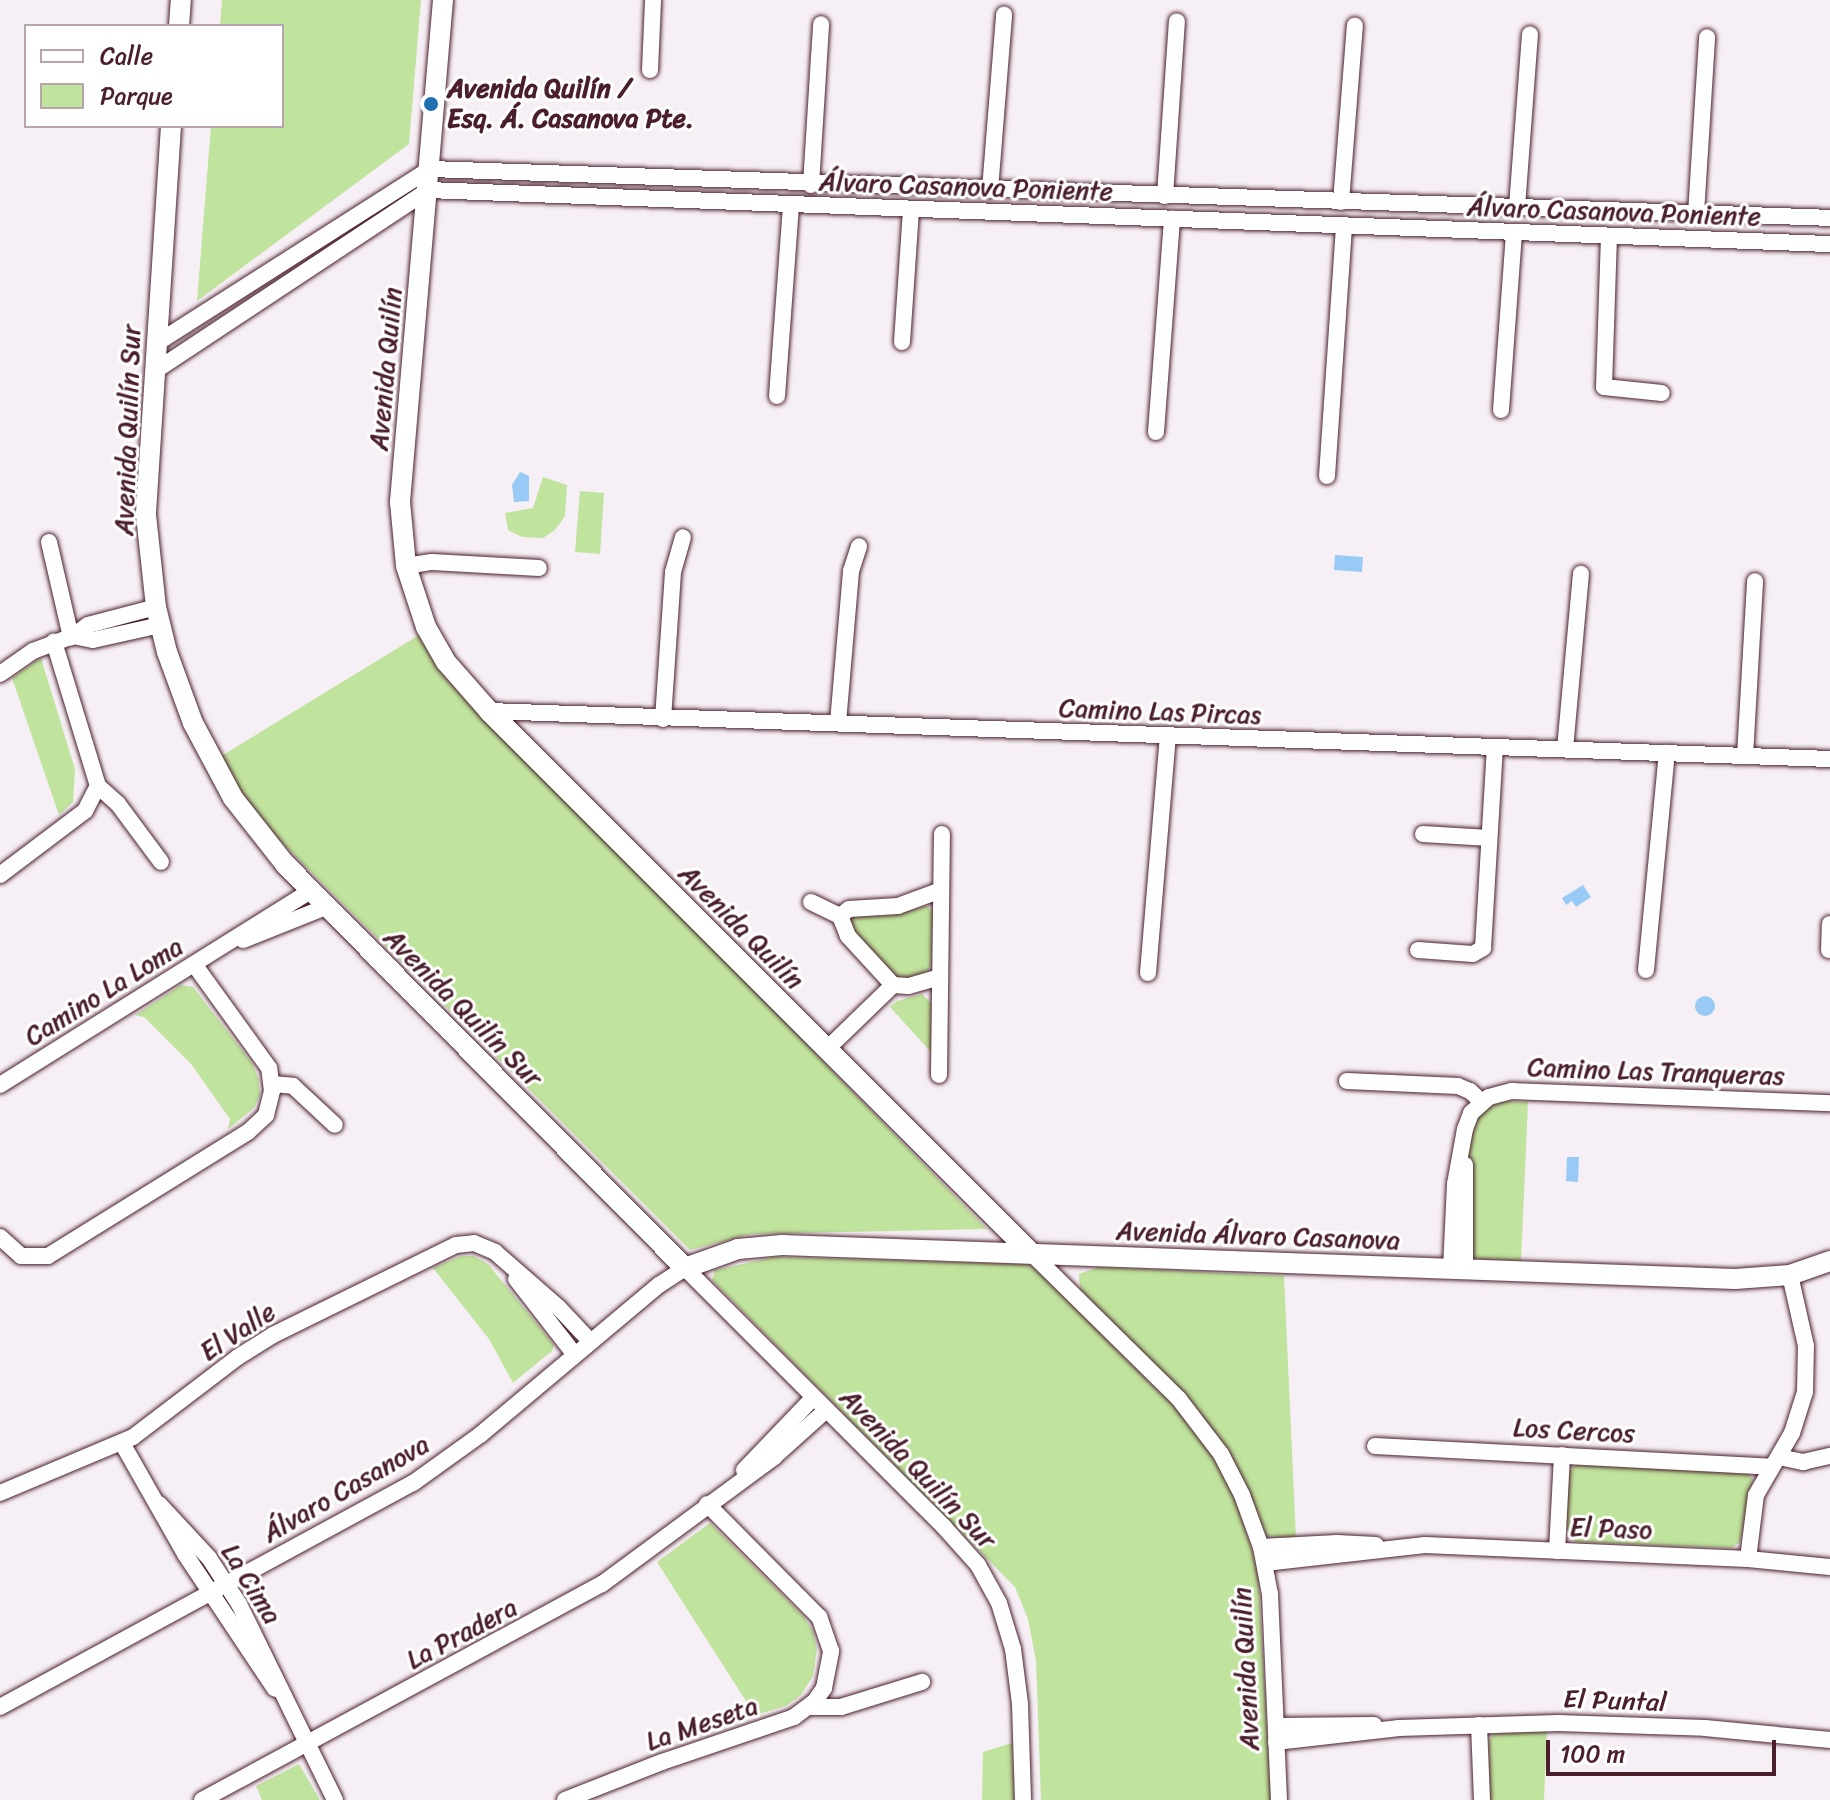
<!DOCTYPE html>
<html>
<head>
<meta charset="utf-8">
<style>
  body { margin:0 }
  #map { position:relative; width:1830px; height:1800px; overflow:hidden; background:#f7eff6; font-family:Sriracha,sans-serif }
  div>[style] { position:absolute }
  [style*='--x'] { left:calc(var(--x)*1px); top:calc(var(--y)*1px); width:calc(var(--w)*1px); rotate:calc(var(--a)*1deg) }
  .green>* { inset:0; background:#c0e39d }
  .water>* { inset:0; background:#97caf4 }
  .round { border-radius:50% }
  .roads { filter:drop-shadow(0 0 2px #4a1f2b) drop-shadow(0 0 2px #4a1f2b) }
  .minor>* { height:16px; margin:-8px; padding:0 8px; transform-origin:8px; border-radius:8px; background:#fff }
  .tertiary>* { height:20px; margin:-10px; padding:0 10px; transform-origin:10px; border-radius:10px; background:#fff }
  .dots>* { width:22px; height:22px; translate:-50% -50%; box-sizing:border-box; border:4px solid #fff; border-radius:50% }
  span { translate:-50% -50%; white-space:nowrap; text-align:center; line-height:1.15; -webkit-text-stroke:6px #fff; paint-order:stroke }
  .poi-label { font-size:26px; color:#4a1f2b; font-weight:700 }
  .left { translate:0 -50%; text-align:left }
  .street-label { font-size:26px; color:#4a1f2b }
  .legend { position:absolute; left:24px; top:24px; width:260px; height:104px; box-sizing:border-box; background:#fff; border:2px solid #b7a5aa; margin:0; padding:10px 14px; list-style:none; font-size:24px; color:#4a1f2b }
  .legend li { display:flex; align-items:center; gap:16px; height:40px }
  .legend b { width:40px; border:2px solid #b7a5aa }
  .scale { position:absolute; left:1546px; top:1740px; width:230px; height:36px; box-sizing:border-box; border:4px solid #4a1f2b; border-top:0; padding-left:10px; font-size:24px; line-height:28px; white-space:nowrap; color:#4a1f2b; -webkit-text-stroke:6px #fff; paint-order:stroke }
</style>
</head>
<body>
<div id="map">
  <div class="green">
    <div style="clip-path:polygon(222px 0,421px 0,409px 144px,197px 301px,211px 126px,282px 126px,282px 26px,220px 26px)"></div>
    <div style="clip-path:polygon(543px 477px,567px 485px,565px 516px,555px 530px,543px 538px,522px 537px,508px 530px,505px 513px,533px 508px)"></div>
    <div style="clip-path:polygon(580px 491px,604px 493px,600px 554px,575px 552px)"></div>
    <div style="clip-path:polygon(419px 635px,476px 706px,987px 1229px,751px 1234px,690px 1250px,241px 802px,210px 763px)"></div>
    <div style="clip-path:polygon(41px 658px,75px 769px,73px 802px,59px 815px,12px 678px)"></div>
    <div style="clip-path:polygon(926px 906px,933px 911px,933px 964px,922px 978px,899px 979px,854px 935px,849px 922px,853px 916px,893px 915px)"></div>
    <div style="clip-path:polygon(181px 985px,193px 987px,252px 1063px,258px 1077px,260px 1095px,254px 1108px,228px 1129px,230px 1119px,191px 1064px,144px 1017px,135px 1015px)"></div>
    <div style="clip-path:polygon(922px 994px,932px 1004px,931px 1052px,890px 1007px,897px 1001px)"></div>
    <div style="clip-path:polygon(1502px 1101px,1528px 1102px,1521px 1261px,1470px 1258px,1468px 1148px,1476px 1115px)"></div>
    <div style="clip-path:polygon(461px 1256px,474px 1256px,488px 1264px,554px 1345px,552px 1351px,513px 1383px,489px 1339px,433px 1268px)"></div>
    <div style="clip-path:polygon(774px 1257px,1026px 1264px,1038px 1270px,1183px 1415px,1212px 1454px,1235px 1496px,1258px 1569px,1271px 1800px,1041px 1800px,1036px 1661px,1028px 1619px,1015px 1587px,712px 1280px,715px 1270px)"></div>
    <div style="clip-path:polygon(1099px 1267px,1284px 1276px,1296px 1539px,1266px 1536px,1249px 1496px,1080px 1289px,1079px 1274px)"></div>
    <div style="clip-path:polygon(1578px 1464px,1748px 1473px,1753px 1480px,1740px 1542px,1732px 1548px,1575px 1542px,1566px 1528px,1568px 1472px)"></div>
    <div style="clip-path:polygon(710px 1523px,804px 1617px,813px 1631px,817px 1649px,813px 1676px,801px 1695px,786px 1706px,738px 1720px,746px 1710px,746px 1701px,657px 1562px)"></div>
    <div style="clip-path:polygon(1505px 1731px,1547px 1731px,1544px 1800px,1490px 1800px,1489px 1741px,1493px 1735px)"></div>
    <div style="clip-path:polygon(1012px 1743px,1014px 1800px,982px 1800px,983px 1752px)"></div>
    <div style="clip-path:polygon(299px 1764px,320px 1800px,262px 1800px,256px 1786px)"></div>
  </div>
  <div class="water">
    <div style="clip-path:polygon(520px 472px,529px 476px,529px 501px,514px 502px,512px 485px)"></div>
    <div style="clip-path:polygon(1335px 555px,1363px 557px,1362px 572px,1334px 570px)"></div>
    <div style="clip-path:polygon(1583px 885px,1591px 897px,1576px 907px,1572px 901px,1566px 905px,1562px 898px)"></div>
    <div class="round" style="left:1695px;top:996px;width:20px;height:20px"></div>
    <div style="clip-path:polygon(1567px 1157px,1579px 1157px,1578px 1182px,1566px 1181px)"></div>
  </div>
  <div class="roads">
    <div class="minor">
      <div style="--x:650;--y:70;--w:70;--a:-87.5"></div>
      <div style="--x:811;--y:185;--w:161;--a:-86.4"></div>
      <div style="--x:990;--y:190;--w:176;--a:-85.4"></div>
      <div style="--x:1165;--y:196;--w:175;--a:-86.1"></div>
      <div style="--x:1341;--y:202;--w:177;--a:-85.5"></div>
      <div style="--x:1517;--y:207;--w:173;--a:-85.7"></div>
      <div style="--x:1696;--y:214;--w:177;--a:-86.4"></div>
      <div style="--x:1609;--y:236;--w:151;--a:91.9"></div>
      <div style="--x:1604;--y:387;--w:58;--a:5.9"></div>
      <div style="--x:902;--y:342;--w:133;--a:-86.1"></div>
      <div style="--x:157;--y:343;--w:324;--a:-32.5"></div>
      <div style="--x:430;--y:169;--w:1401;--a:2"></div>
      <div style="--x:155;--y:371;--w:328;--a:-33.5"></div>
      <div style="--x:428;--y:190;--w:1403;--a:2.21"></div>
      <div style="--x:777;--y:396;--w:192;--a:-85.8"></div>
      <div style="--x:1501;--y:410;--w:178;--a:-85.8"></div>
      <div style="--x:1156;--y:432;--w:214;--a:-85.7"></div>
      <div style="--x:1327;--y:476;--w:251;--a:-86.1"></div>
      <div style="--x:49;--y:542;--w:98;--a:77"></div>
      <div style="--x:406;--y:566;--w:26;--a:-9"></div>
      <div style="--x:432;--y:562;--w:107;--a:3.2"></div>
      <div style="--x:73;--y:636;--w:20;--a:11"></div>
      <div style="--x:93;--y:640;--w:69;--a:-12.6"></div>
      <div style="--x:0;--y:674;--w:40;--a:-34.9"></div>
      <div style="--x:33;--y:651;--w:43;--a:-20.6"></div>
      <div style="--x:73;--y:636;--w:19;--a:-36"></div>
      <div style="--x:88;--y:625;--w:70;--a:-14.8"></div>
      <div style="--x:489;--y:711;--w:1342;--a:2.05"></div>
      <div style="--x:663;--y:719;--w:147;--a:-86.1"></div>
      <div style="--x:673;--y:572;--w:36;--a:-74"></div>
      <div style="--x:838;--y:723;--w:153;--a:-85.1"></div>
      <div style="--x:851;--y:571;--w:26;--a:-72"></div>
      <div style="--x:1565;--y:749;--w:176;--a:-84.8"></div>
      <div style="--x:1745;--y:756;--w:175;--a:-86.7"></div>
      <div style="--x:98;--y:786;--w:27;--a:42"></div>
      <div style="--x:118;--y:804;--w:72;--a:53.4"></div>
      <div style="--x:1423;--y:834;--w:66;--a:3.5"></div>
      <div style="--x:0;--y:875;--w:106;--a:-37"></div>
      <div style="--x:85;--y:811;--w:28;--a:-63"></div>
      <div style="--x:98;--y:786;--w:151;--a:-107"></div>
      <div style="--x:811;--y:902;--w:32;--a:26"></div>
      <div style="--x:243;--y:940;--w:89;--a:-21.7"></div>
      <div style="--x:1418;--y:950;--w:55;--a:4.2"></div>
      <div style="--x:1473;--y:954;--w:12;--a:-31"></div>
      <div style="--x:1483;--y:948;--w:200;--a:-86.6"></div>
      <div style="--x:1829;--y:950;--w:26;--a:-88"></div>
      <div style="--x:1646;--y:970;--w:218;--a:-84.5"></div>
      <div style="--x:1148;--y:973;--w:238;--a:-85.2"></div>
      <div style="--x:940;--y:977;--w:33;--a:164"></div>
      <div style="--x:908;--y:986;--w:15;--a:-176"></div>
      <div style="--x:893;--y:985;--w:67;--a:-132.6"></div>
      <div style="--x:848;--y:936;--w:22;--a:-112"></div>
      <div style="--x:840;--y:916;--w:11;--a:-38"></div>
      <div style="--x:849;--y:909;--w:49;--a:-3.5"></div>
      <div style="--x:898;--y:906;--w:46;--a:-20.4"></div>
      <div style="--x:827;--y:1049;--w:92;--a:-44.1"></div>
      <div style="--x:939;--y:1075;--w:241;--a:-89.3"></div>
      <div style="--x:1347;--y:1081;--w:111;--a:2.6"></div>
      <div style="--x:1458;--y:1086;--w:13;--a:23"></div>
      <div style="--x:1470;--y:1091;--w:16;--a:43"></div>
      <div style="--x:272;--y:1084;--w:21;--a:5"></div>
      <div style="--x:293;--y:1086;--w:57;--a:42.9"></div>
      <div style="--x:0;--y:1085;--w:366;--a:-32"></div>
      <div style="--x:1465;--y:1165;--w:105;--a:90"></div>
      <div style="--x:0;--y:1237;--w:28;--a:42"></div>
      <div style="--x:21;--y:1256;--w:27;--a:0"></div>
      <div style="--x:48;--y:1256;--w:235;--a:-31.8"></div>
      <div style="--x:248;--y:1132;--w:25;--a:-43"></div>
      <div style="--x:266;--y:1115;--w:25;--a:-76"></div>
      <div style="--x:272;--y:1091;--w:23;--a:-97"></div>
      <div style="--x:269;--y:1068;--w:128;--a:-125.8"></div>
      <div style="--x:1030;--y:1252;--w:209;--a:44.6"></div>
      <div style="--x:1179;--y:1399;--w:69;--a:52.6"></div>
      <div style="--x:1221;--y:1454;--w:46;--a:62.9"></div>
      <div style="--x:1242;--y:1495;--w:55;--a:69.9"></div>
      <div style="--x:1261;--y:1547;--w:48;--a:79.2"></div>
      <div style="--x:1270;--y:1594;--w:206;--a:87.5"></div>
      <div style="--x:1451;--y:1269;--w:85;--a:-87.3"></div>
      <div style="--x:1455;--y:1184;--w:56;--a:-79.7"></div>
      <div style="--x:1465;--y:1129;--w:17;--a:-69"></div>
      <div style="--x:1471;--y:1113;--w:24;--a:-42"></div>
      <div style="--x:1489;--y:1097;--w:24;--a:-15"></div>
      <div style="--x:1512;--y:1091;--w:318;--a:2.2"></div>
      <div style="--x:516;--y:1279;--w:96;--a:52.2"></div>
      <div style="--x:122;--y:1443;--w:128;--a:60.4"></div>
      <div style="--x:185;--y:1554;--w:162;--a:56.3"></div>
      <div style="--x:1375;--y:1446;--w:397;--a:3"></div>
      <div style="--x:1779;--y:1457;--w:25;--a:12"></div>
      <div style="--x:1803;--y:1462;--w:28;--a:-13"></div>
      <div style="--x:744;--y:1470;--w:100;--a:-46.2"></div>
      <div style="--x:0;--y:1493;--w:144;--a:-22.8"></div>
      <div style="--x:133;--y:1437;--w:132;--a:-37.3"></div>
      <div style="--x:238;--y:1357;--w:41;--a:-32.2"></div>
      <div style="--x:273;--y:1335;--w:204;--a:-26.2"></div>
      <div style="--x:456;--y:1245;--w:18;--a:-6"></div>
      <div style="--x:474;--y:1243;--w:23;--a:23"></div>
      <div style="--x:495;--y:1252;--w:84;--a:41.1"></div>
      <div style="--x:558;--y:1307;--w:47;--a:46.7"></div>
      <div style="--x:159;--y:1504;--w:74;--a:47.2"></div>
      <div style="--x:209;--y:1558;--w:55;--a:56.9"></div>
      <div style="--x:239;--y:1604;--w:218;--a:63.9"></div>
      <div style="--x:1261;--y:1547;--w:76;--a:-3"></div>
      <div style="--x:1337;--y:1543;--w:39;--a:3"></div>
      <div style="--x:1557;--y:1551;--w:96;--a:-87"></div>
      <div style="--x:1748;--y:1559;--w:64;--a:-82.9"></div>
      <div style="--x:1756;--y:1495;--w:72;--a:-59.9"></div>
      <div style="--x:1792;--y:1433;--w:43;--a:-72.4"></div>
      <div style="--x:1805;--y:1392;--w:46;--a:-88.8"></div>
      <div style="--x:1806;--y:1346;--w:73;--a:-102.7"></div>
      <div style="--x:1265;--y:1563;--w:161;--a:-6.4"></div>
      <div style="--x:1425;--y:1545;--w:323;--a:2.5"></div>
      <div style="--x:1748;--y:1559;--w:82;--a:5.6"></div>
      <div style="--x:0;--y:1707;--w:470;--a:-28.5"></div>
      <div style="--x:413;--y:1483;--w:82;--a:-35.6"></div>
      <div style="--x:480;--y:1435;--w:234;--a:-40"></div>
      <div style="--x:659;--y:1285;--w:31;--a:-33"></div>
      <div style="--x:685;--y:1268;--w:366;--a:45"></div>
      <div style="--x:944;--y:1527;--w:51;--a:48.2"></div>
      <div style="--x:978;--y:1565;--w:43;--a:61.1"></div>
      <div style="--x:999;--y:1603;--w:48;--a:73.1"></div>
      <div style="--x:1013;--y:1649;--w:55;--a:82.7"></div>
      <div style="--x:1020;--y:1704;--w:96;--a:88.2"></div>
      <div style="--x:810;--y:1707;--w:31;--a:0"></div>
      <div style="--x:841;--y:1707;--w:85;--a:-17.2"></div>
      <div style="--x:1479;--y:1725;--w:75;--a:87.7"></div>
      <div style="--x:1276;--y:1726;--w:98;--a:-0.6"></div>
      <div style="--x:1276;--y:1742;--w:124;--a:-6.5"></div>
      <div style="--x:1399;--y:1728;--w:159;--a:-1.8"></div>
      <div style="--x:1558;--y:1723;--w:147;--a:1.9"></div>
      <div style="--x:1705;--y:1728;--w:126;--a:5.5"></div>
      <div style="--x:202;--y:1800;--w:455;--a:-28.4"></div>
      <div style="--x:602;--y:1584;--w:214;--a:-36.4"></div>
      <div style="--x:774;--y:1457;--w:69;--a:-42"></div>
      <div style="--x:565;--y:1800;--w:104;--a:-21.4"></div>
      <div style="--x:662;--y:1762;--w:139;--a:-18.8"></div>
      <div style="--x:794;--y:1717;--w:26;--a:-37"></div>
      <div style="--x:815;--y:1701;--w:16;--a:-55"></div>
      <div style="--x:824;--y:1688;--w:38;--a:-79"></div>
      <div style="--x:831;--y:1651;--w:36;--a:-109"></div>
      <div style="--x:819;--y:1617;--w:159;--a:-134.7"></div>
    </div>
    <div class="tertiary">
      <div style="--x:443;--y:0;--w:504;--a:94.9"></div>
      <div style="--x:400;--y:502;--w:64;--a:84.6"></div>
      <div style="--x:406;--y:566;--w:64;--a:71.8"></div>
      <div style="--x:426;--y:627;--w:40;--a:60.3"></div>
      <div style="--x:446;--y:662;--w:65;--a:48.7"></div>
      <div style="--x:489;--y:711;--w:765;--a:45"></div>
      <div style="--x:179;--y:26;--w:26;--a:-86"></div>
      <div style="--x:171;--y:126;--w:390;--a:93.7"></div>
      <div style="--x:146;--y:515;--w:93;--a:83.8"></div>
      <div style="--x:156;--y:607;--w:46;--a:76.3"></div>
      <div style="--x:167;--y:652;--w:76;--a:69.9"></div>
      <div style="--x:193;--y:723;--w:85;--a:61.9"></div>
      <div style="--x:233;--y:798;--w:84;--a:51.8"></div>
      <div style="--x:285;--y:864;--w:569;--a:45.29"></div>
      <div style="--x:685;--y:1268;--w:56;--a:-19.7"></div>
      <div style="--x:738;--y:1249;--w:44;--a:-5.2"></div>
      <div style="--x:782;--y:1245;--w:954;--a:2.04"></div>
      <div style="--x:1735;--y:1279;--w:55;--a:-4.2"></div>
      <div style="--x:1790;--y:1275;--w:42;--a:-19.3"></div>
    </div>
  </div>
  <div class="dots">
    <div style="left:431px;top:104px;background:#1f6fb2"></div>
  </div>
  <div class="poi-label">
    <span class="left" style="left:447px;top:104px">Avenida Quilín /<br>Esq. Á. Casanova Pte.</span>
  </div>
  <div class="street-label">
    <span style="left:966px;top:187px;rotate:2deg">Álvaro Casanova Poniente</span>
    <span style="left:1614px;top:212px;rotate:2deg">Álvaro Casanova Poniente</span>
    <span style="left:386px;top:369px;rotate:-85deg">Avenida Quilín</span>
    <span style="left:128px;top:430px;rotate:-88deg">Avenida Quilín Sur</span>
    <span style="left:1160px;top:712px;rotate:2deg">Camino Las Pircas</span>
    <span style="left:741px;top:927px;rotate:45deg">Avenida Quilín</span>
    <span style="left:104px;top:992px;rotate:-32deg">Camino La Loma</span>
    <span style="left:463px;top:1008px;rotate:45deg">Avenida Quilín Sur</span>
    <span style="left:1656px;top:1072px;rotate:2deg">Camino Las Tranqueras</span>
    <span style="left:1258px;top:1236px;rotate:2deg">Avenida Álvaro Casanova</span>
    <span style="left:238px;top:1332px;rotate:-33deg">El Valle</span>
    <span style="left:1574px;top:1431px;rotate:3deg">Los Cercos</span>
    <span style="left:918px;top:1469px;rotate:46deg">Avenida Quilín Sur</span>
    <span style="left:346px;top:1489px;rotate:-30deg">Álvaro Casanova</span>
    <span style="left:1611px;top:1529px;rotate:2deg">El Paso</span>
    <span style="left:251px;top:1584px;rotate:58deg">La Cima</span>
    <span style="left:462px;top:1634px;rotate:-28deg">La Pradera</span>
    <span style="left:1246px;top:1669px;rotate:-93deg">Avenida Quilín</span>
    <span style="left:1615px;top:1701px;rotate:2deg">El Puntal</span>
    <span style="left:702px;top:1724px;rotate:-19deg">La Meseta</span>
  </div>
  <ul class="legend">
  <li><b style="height:10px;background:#fff"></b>Calle</li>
  <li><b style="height:22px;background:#c0e39d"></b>Parque</li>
  </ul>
  <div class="scale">100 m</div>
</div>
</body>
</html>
